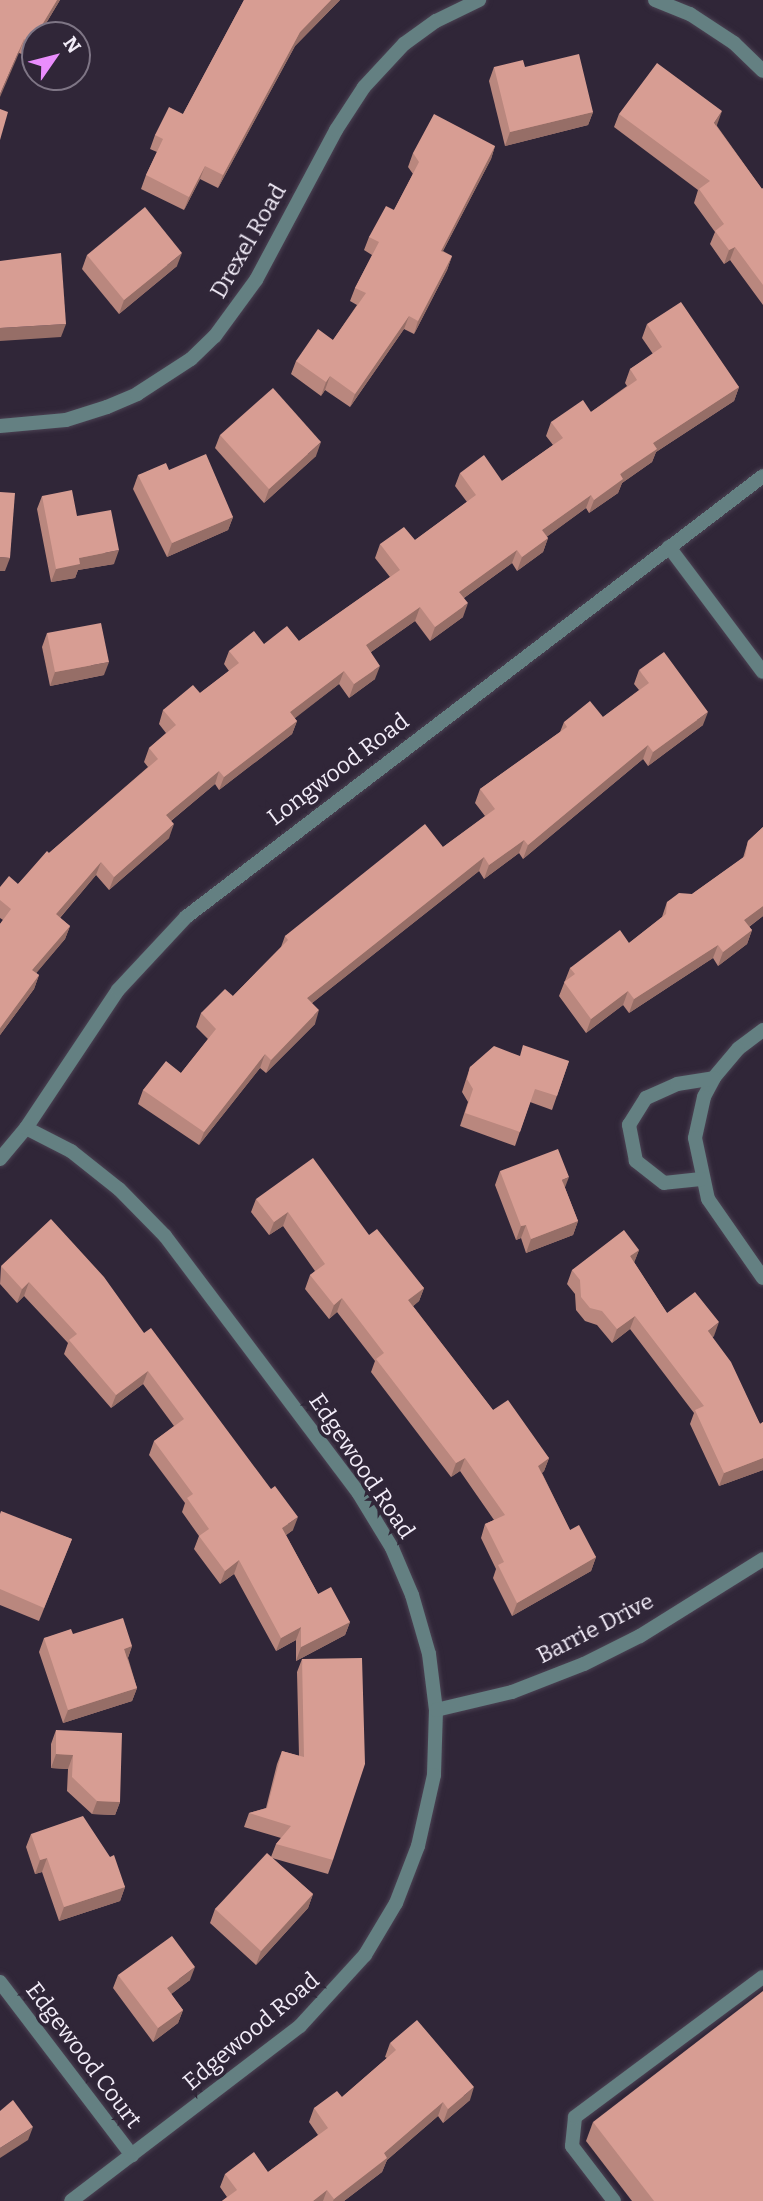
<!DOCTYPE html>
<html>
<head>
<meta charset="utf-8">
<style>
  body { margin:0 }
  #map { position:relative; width:763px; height:2201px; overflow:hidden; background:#302638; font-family:Bitter,serif }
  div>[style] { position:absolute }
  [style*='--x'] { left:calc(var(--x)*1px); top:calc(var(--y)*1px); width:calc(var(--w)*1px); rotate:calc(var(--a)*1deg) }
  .roads { filter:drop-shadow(0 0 2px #4b4253) drop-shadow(0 0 2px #4b4253) }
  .service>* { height:14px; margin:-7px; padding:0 7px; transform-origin:7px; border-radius:7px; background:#648082 }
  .minor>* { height:14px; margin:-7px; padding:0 7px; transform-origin:7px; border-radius:7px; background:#648082 }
  .wall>* { inset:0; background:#b9877e }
  .shaded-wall>* { inset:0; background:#966e67 }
  .building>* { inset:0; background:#d79d93 }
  span { translate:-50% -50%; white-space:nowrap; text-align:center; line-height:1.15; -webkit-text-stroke:7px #302638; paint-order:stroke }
  .street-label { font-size:23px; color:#f2ecf8 }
  .north { position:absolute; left:21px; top:21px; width:70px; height:70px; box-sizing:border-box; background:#302638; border:2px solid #7e7585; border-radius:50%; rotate:55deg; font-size:19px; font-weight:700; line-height:28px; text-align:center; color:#f2ecf8 }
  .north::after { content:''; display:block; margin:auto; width:24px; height:32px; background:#ea8dfd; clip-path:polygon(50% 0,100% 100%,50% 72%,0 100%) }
</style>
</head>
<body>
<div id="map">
  <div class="roads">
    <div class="service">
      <div style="--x:614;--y:2201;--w:69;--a:-127.4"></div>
      <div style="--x:572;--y:2146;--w:29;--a:-84"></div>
      <div style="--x:575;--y:2117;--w:234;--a:-36.7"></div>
    </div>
    <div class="minor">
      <div style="--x:655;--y:0;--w:38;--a:22"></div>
      <div style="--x:690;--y:14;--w:53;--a:33.4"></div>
      <div style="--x:734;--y:43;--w:40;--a:44"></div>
      <div style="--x:0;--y:426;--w:66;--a:-5.2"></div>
      <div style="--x:66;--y:420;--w:43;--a:-17.6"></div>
      <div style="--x:107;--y:407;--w:33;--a:-23"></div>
      <div style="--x:137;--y:394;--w:64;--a:-32.9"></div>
      <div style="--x:191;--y:359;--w:33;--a:-44"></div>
      <div style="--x:215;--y:336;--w:69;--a:-53.8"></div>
      <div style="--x:256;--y:280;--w:170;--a:-61.9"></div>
      <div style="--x:336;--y:130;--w:51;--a:-56.9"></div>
      <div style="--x:364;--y:87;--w:59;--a:-47.1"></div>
      <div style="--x:404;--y:44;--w:39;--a:-36"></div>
      <div style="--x:436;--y:21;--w:48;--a:-26"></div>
      <div style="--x:669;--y:547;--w:156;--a:53.1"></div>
      <div style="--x:763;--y:1030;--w:31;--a:143"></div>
      <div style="--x:738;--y:1049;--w:38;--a:130"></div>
      <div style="--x:714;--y:1078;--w:21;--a:118"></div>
      <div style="--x:704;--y:1097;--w:42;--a:102.4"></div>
      <div style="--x:695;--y:1138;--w:62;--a:78"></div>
      <div style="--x:708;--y:1199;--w:96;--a:55.2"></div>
      <div style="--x:26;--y:1128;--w:51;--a:27.1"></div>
      <div style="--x:71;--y:1151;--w:61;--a:38.4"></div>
      <div style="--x:119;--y:1189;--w:66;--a:45.6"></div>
      <div style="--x:165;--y:1236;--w:321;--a:53"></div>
      <div style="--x:358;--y:1492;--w:66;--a:58.7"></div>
      <div style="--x:392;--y:1548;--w:51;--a:66.9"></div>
      <div style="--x:412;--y:1595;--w:61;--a:73.9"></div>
      <div style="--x:429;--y:1654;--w:56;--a:82.9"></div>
      <div style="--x:436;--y:1710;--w:65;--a:91.8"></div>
      <div style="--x:434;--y:1775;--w:73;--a:102.7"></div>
      <div style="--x:418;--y:1846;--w:61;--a:111.1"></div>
      <div style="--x:396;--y:1903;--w:61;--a:120.8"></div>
      <div style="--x:365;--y:1955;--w:96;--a:132.5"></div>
      <div style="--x:300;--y:2026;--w:288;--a:142.6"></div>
      <div style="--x:0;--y:1159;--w:40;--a:-50"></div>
      <div style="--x:26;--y:1128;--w:166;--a:-56.3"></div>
      <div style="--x:118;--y:990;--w:100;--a:-47"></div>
      <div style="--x:186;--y:917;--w:726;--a:-37.39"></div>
      <div style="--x:701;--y:1179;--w:37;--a:174"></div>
      <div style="--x:664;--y:1183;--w:36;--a:-142"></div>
      <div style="--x:636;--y:1161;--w:37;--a:-101"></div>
      <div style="--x:629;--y:1125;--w:32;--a:-58"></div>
      <div style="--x:646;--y:1098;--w:34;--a:-24"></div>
      <div style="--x:677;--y:1084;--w:37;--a:-9"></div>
      <div style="--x:436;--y:1710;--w:78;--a:-13.3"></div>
      <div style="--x:512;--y:1692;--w:77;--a:-21.3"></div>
      <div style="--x:584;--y:1664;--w:63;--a:-26.6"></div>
      <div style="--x:640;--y:1636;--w:145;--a:-32"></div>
      <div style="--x:0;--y:1982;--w:218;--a:52.7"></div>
    </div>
  </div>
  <div class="wall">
    <div style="clip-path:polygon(0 0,60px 0,39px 35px,35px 35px,35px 42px,27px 56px,19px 53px)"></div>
    <div style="clip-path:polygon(244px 0,340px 0,295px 46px,218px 188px,200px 179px,184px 210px,141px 189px,146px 175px,157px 152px,150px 149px,155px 135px,183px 114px)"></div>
    <div style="clip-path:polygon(494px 67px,525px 67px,593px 112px,588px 125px,505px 146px,489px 81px)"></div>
    <div style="clip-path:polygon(619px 114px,717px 125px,717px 126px,762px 189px,763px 188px,763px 305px,730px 260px,724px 264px,710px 244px,715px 232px,694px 203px,698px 190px,614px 127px)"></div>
    <div style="clip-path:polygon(495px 146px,491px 159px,443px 251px,452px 256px,447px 270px,414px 334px,404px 329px,350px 407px,325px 390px,321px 396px,291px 374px,296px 361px,333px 340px,357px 305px,350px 301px,355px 288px,372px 255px,364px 250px,369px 237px,394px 210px,413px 174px,408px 167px,413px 153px)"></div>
    <div style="clip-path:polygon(87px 255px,177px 266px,119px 314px,82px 269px)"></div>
    <div style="clip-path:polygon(647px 324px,739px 387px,734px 401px,656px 452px,652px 462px,622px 483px,618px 493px,589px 513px,586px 508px,546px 537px,548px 538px,543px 552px,517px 571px,512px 563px,464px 598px,463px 617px,430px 641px,415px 621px,371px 652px,375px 679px,349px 698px,339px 684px,294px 718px,297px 721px,292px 734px,219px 790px,215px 784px,171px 821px,169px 838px,109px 890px,96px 875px,60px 918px,70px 926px,65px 939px,36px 973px,39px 975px,34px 989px,0 1035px,0 924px,3px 920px,0 918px,0 887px,18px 884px,49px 853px,148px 767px,144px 762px,149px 748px,166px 733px,159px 724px,163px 710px,200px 693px,229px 671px,224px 664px,229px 651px,264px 644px,299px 641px,390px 577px,375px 558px,380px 544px,415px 540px,467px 502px,455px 486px,460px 473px,502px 481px,553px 445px,546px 436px,551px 422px,591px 412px,627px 386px,625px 383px,630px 369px,653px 354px,642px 338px)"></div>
    <div style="clip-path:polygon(220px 435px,316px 456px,264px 503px,215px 448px)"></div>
    <div style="clip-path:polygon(169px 470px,233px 517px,228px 530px,167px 557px,133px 489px,138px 475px)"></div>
    <div style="clip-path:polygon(42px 496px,77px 516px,114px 564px,78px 570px,75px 578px,51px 582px,37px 509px)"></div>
    <div style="clip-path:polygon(47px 633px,104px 675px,50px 686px,42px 647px)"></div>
    <div style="clip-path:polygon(639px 670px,703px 725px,648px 766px,643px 759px,523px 859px,519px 853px,484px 879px,479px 871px,312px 1003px,315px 1024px,266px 1073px,260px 1068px,199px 1145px,138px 1104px,143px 1090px,181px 1073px,208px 1039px,196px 1027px,201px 1013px,233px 996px,281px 947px,285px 936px,443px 847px,485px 816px,475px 803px,480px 789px,560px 732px,564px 722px,603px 717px,639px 690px,634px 684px)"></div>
    <div style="clip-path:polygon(763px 827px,763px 916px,749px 927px,752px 930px,747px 944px,718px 966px,713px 958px,629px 1013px,623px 1005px,586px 1033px,559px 996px,570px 968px,629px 943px,662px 917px,667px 902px,692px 894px,743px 858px,748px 841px)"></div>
    <div style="clip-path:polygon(520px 1056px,569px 1061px,552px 1110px,530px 1102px,515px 1146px,460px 1126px,468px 1102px,462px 1092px,470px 1067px)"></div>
    <div style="clip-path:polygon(500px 1171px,565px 1188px,578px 1221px,573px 1235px,526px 1253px,521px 1238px,516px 1240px,495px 1185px)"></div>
    <div style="clip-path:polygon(256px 1199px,369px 1235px,424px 1288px,419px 1301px,413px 1306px,493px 1410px,549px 1458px,544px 1471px,542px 1473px,570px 1530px,596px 1557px,591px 1571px,512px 1616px,493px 1578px,496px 1569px,481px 1538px,485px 1524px,494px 1520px,460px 1471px,451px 1477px,371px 1372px,375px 1361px,337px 1312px,329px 1319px,305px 1289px,310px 1275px,315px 1271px,283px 1226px,269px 1235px,251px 1212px)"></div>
    <div style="clip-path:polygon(639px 1250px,634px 1262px,667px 1313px,714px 1336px,712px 1337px,760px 1424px,763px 1422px,763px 1470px,719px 1486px,690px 1424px,694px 1413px,630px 1329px,612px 1343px,597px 1325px,585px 1321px,576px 1310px,575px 1294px,567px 1284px,572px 1270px)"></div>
    <div style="clip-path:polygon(1px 1266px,144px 1333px,293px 1530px,286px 1535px,318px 1594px,350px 1622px,345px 1635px,296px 1661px,296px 1640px,276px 1651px,234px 1574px,220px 1584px,194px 1549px,199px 1536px,182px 1512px,185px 1503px,149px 1455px,154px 1441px,174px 1426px,143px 1384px,111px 1408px,64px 1354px,68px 1343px,24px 1296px,17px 1303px,0 1284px)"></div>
    <div style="clip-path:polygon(0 1514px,72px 1539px,39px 1621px,0 1605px)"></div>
    <div style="clip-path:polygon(73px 1634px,132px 1646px,128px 1658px,137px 1688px,132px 1701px,63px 1723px,39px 1652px,44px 1638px)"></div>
    <div style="clip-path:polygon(302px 1659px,333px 1860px,328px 1874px,272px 1858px,313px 1894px,308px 1908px,256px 1965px,210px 1923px,215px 1909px,271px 1857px,276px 1844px,281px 1838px,244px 1827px,249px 1813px,266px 1808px,277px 1764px,282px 1751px,299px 1756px,297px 1672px)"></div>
    <div style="clip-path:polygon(56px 1730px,120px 1802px,115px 1815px,92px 1814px,67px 1791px,68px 1769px,51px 1768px,51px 1744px)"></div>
    <div style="clip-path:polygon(31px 1834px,110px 1857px,125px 1887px,120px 1901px,59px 1921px,42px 1872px,35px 1874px,26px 1847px)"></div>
    <div style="clip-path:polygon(118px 1975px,190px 1980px,171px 1994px,183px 2010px,178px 2023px,153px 2042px,113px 1988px)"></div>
    <div style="clip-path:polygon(390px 2043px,470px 2100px,443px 2123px,438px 2116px,387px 2160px,382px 2172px,344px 2201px,222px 2201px,227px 2197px,220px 2187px,225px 2174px,268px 2172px,318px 2135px,309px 2122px,314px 2108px,342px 2097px,387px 2058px,385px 2057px)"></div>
    <div style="clip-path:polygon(593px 2122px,763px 2201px,632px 2201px,586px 2141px)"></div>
  </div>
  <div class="shaded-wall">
    <div style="clip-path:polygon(57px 0,60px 0,39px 35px,36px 35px)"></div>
    <div style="clip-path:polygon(331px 0,340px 0,295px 46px,218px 188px,223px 175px,300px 32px)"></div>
    <div style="clip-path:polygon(35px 37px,35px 42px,27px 56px,31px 43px)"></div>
    <div style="clip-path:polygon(24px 39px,19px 53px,0 97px,0 94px)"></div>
    <div style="clip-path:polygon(722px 111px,717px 125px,709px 136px,714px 123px)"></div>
    <div style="clip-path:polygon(593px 112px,588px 125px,505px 146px,510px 132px)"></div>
    <div style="clip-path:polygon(495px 146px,491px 159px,436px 264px,441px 251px)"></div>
    <div style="clip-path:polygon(205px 166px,200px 179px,184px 210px,189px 197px)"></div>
    <div style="clip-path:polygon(735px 247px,730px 260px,724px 264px,729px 250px)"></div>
    <div style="clip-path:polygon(182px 253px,177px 266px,119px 314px,124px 300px)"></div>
    <div style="clip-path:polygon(452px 256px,447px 270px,414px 334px,418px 321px)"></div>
    <div style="clip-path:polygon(409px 316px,404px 329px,350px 407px,355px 394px)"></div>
    <div style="clip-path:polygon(66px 324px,61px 337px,0 341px,0 328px)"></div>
    <div style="clip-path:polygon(330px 376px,325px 390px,321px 396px,326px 382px)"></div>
    <div style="clip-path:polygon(739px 387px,734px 401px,656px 452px,652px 462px,622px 483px,618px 493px,589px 513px,594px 500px,653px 443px)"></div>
    <div style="clip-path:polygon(321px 442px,316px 456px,264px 503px,269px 489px)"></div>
    <div style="clip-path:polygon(591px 495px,586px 508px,537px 544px,542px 530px)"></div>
    <div style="clip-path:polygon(233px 517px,228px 530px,167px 557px,172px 543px)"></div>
    <div style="clip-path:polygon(548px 538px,543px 552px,517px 571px,522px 557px)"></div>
    <div style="clip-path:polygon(119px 550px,114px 564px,78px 570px,75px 578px,51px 582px,56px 569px,79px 558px)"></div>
    <div style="clip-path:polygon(517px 550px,512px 563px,454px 605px,459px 592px)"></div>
    <div style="clip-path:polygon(0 557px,10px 558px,5px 571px,0 571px)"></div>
    <div style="clip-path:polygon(468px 603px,463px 617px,430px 641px,435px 627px)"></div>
    <div style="clip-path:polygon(420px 607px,415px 621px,361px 659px,366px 645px)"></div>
    <div style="clip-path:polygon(109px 662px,104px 675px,50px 686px,55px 672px)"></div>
    <div style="clip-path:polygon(380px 666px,375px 679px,349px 698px,354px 684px)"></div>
    <div style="clip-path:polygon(344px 671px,339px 684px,285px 726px,290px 712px)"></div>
    <div style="clip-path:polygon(708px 712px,703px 725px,648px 766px,653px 752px)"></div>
    <div style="clip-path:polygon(297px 721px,292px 734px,219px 790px,224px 777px)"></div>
    <div style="clip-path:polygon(648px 745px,643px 759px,523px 859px,528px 845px)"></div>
    <div style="clip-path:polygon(219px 771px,215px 784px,161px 829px,166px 815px)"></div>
    <div style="clip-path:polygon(174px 824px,169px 838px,109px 890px,114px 877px)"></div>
    <div style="clip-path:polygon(524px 840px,519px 853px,484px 879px,489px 865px)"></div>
    <div style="clip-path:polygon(484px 857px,479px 871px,302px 1011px,307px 998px)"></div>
    <div style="clip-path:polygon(101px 862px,96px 875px,51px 928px,56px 914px)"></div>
    <div style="clip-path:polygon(763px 906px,763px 916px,739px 934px,744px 920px)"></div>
    <div style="clip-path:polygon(70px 926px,65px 939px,27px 984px,32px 970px)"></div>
    <div style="clip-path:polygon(752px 930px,747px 944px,718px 966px,723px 952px)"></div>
    <div style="clip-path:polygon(718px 945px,713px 958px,629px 1013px,634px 999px)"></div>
    <div style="clip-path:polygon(39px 975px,34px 989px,0 1035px,0 1028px)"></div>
    <div style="clip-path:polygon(628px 991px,623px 1005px,586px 1033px,591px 1019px)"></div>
    <div style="clip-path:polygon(319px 1010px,315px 1024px,266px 1073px,271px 1060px)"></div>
    <div style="clip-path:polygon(265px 1054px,260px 1068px,199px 1145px,204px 1132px)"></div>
    <div style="clip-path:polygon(569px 1177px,564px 1190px,562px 1180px)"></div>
    <div style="clip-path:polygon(288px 1212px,283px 1226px,269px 1235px,274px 1222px)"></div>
    <div style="clip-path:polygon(578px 1221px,573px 1235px,526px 1253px,531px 1239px)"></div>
    <div style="clip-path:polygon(526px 1225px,521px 1238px,516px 1240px,521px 1226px)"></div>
    <div style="clip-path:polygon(639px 1250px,634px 1263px,630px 1256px)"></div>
    <div style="clip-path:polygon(29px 1282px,24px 1296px,17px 1303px,22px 1289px)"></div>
    <div style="clip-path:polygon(424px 1288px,419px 1301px,404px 1314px,408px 1300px)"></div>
    <div style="clip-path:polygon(342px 1298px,337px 1312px,329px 1319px,334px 1305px)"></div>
    <div style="clip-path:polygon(635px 1316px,630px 1329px,612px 1343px,617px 1329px)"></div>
    <div style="clip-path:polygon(719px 1322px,714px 1336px,703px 1345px,708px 1331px)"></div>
    <div style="clip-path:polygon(148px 1371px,143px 1384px,111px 1408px,116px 1395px)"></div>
    <div style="clip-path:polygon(465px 1458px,460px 1471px,451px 1477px,456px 1463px)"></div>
    <div style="clip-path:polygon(549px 1458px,544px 1471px,533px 1479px,538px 1466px)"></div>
    <div style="clip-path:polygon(763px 1458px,763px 1470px,719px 1486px,724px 1473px)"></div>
    <div style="clip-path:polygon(298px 1517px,293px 1530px,277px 1542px,282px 1528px)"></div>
    <div style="clip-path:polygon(596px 1557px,591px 1571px,512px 1616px,517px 1603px)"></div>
    <div style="clip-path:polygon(239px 1560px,234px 1574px,220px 1584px,225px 1571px)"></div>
    <div style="clip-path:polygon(350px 1622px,345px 1635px,296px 1661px,301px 1647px)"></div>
    <div style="clip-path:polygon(301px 1627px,296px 1640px,276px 1651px,281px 1638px)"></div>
    <div style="clip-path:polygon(132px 1646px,127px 1660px,124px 1649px)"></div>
    <div style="clip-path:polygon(137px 1688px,132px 1701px,63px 1723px,68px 1710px)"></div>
    <div style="clip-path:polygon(56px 1754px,73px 1755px,68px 1769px,51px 1768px)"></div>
    <div style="clip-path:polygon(97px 1801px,120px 1802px,115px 1815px,92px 1814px)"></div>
    <div style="clip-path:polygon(47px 1858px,42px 1872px,35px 1874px,40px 1860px)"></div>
    <div style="clip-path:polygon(125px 1887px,120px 1901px,59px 1921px,64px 1907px)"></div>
    <div style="clip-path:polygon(313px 1894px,308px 1908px,256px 1965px,261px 1951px)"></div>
    <div style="clip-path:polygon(195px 1967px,190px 1980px,162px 2001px,167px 1988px)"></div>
    <div style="clip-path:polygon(183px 2010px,178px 2023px,153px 2042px,158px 2028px)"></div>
    <div style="clip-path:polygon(474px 2087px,470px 2100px,443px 2123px,448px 2109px)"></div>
    <div style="clip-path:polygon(443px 2102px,438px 2116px,387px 2160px,382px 2172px,344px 2201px,333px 2201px,334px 2199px,384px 2153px)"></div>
    <div style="clip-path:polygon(33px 2127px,28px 2140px,0 2158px,0 2148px)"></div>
    <div style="clip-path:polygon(327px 2190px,323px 2201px,313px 2201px)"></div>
  </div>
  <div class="building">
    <div style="clip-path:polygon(0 0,57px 0,31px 43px,24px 39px,0 94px)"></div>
    <div style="clip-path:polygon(244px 0,331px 0,300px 32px,223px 175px,205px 166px,189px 197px,146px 175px,163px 139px,155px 135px,169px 107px,183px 114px)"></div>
    <div style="clip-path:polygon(579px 54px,593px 112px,510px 132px,494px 67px,523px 60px,525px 67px)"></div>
    <div style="clip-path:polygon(657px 63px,722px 111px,714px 123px,762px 189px,763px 188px,763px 285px,735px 247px,729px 250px,715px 231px,724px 224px,699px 189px,710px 181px,619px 114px)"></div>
    <div style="clip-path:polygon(0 109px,8px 112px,0 140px)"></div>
    <div style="clip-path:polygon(434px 114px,495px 146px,441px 251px,452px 256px,418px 321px,409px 316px,355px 394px,330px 376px,326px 382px,296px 361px,318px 329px,333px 340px,366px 293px,355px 288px,379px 242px,369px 237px,386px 206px,394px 210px,419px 162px,413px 153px)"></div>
    <div style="clip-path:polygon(145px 207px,182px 253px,124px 300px,87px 255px)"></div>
    <div style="clip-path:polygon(61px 253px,66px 324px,0 328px,0 261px)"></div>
    <div style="clip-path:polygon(681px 302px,739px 387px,653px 443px,657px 449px,620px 474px,623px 479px,594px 500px,591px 495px,542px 530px,548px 538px,522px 557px,517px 550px,459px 592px,468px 603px,435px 627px,420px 607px,366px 645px,380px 666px,354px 684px,344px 671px,290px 712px,297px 721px,224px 777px,219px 771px,166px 815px,174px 824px,114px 877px,101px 862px,56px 914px,70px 926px,32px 970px,39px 975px,0 1028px,0 924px,11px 909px,0 900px,0 887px,9px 876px,18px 884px,47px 851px,49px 853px,158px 759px,149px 748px,176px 725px,163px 710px,193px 685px,200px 693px,239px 663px,229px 651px,254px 631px,264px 644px,287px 626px,299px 641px,400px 570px,380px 544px,404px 527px,415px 540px,476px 495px,460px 473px,484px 455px,502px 481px,563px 438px,551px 422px,583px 400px,591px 412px,637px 380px,630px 369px,662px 347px,647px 324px)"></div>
    <div style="clip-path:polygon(273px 388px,321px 442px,269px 489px,220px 435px)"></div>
    <div style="clip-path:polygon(206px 454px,233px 517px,172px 543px,138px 475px,166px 463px,169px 470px)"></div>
    <div style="clip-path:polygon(72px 490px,77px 516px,111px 510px,119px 550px,79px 558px,80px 564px,56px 569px,42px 496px)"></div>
    <div style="clip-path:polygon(0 492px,15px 493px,10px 558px,0 557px)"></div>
    <div style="clip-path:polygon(101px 623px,109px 662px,55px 672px,47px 633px)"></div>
    <div style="clip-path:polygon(664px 652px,708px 712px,653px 752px,648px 745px,528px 845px,524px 840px,489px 865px,484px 857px,307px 998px,319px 1010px,271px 1060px,265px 1054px,204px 1132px,143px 1090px,166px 1061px,181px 1073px,216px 1029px,201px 1013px,225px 989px,233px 996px,288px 940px,285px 936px,425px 824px,443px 847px,495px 809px,480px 789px,567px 727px,564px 722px,590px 701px,603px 717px,649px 683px,639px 670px)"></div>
    <div style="clip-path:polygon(763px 827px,763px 906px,744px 920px,752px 930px,723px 952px,718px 945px,634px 999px,628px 991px,591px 1019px,564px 982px,575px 974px,570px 968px,620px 930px,629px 943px,666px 914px,667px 902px,679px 893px,692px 894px,745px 856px,748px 841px)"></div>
    <div style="clip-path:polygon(523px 1045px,569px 1061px,557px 1096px,535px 1089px,520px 1132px,465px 1113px,473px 1089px,467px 1079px,470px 1067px,494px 1046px,520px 1056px)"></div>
    <div style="clip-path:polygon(558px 1149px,569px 1177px,562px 1180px,578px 1221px,531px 1239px,526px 1225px,521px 1226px,500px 1171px)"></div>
    <div style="clip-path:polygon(313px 1158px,369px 1235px,377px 1229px,424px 1288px,408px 1300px,493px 1410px,508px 1400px,549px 1458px,538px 1466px,570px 1530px,579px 1525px,596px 1557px,517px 1603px,498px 1565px,504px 1562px,485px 1524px,505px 1515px,465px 1458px,456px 1463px,376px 1359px,384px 1353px,342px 1298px,334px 1305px,310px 1275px,325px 1264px,288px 1212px,274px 1222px,256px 1199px)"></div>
    <div style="clip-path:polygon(51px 1219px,104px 1277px,144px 1333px,151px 1328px,271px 1489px,275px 1486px,298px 1517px,282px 1528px,318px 1594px,331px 1587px,350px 1622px,301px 1647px,301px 1627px,281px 1638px,239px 1560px,225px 1571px,199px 1536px,209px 1529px,187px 1498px,193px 1494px,154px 1441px,184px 1419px,148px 1371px,116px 1395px,69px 1340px,77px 1334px,29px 1282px,22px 1289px,1px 1266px)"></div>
    <div style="clip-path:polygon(624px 1230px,639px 1250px,630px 1256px,667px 1313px,695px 1292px,719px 1322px,708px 1331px,731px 1362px,760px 1424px,763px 1422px,763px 1458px,724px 1473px,695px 1410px,704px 1406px,635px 1316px,617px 1329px,602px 1311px,590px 1308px,581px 1297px,580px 1280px,572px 1270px)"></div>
    <div style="clip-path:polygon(1px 1511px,72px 1539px,44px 1608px,0 1589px,0 1514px)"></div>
    <div style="clip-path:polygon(123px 1618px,132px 1646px,124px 1649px,137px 1688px,68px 1710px,44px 1638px,71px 1629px,73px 1634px)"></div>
    <div style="clip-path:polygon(362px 1658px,365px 1764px,333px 1860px,276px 1844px,291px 1826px,249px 1813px,267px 1808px,282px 1751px,304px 1757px,302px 1659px)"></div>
    <div style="clip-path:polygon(56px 1730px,122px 1733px,120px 1802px,97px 1801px,72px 1777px,73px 1755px,56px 1754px)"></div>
    <div style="clip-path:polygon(83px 1816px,110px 1857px,114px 1855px,125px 1887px,64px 1907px,47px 1858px,40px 1860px,31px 1834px)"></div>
    <div style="clip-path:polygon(267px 1853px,313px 1894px,261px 1951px,215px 1909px)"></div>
    <div style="clip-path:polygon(172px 1936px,195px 1967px,167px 1988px,183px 2010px,158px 2028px,118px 1975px)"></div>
    <div style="clip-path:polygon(763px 1991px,763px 2201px,654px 2201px,593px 2122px)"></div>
    <div style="clip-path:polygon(417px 2020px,474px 2087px,448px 2109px,443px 2102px,384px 2153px,387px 2158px,334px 2199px,327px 2190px,313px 2201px,222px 2201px,237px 2190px,225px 2174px,254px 2152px,268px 2172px,328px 2128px,314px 2108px,337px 2091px,342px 2097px,396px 2050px,390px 2043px)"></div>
    <div style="clip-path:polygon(13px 2100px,33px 2127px,0 2148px,0 2111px)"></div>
  </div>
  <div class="street-label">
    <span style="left:248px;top:241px;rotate:-60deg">Drexel Road</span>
    <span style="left:338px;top:769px;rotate:-37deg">Longwood Road</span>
    <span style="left:362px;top:1466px;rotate:56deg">Edgewood Road</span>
    <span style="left:595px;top:1628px;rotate:-27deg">Barrie Drive</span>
    <span style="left:251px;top:2031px;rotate:-40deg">Edgewood Road</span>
    <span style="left:84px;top:2055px;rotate:53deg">Edgewood Court</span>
  </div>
  <div class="north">N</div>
</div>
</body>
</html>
